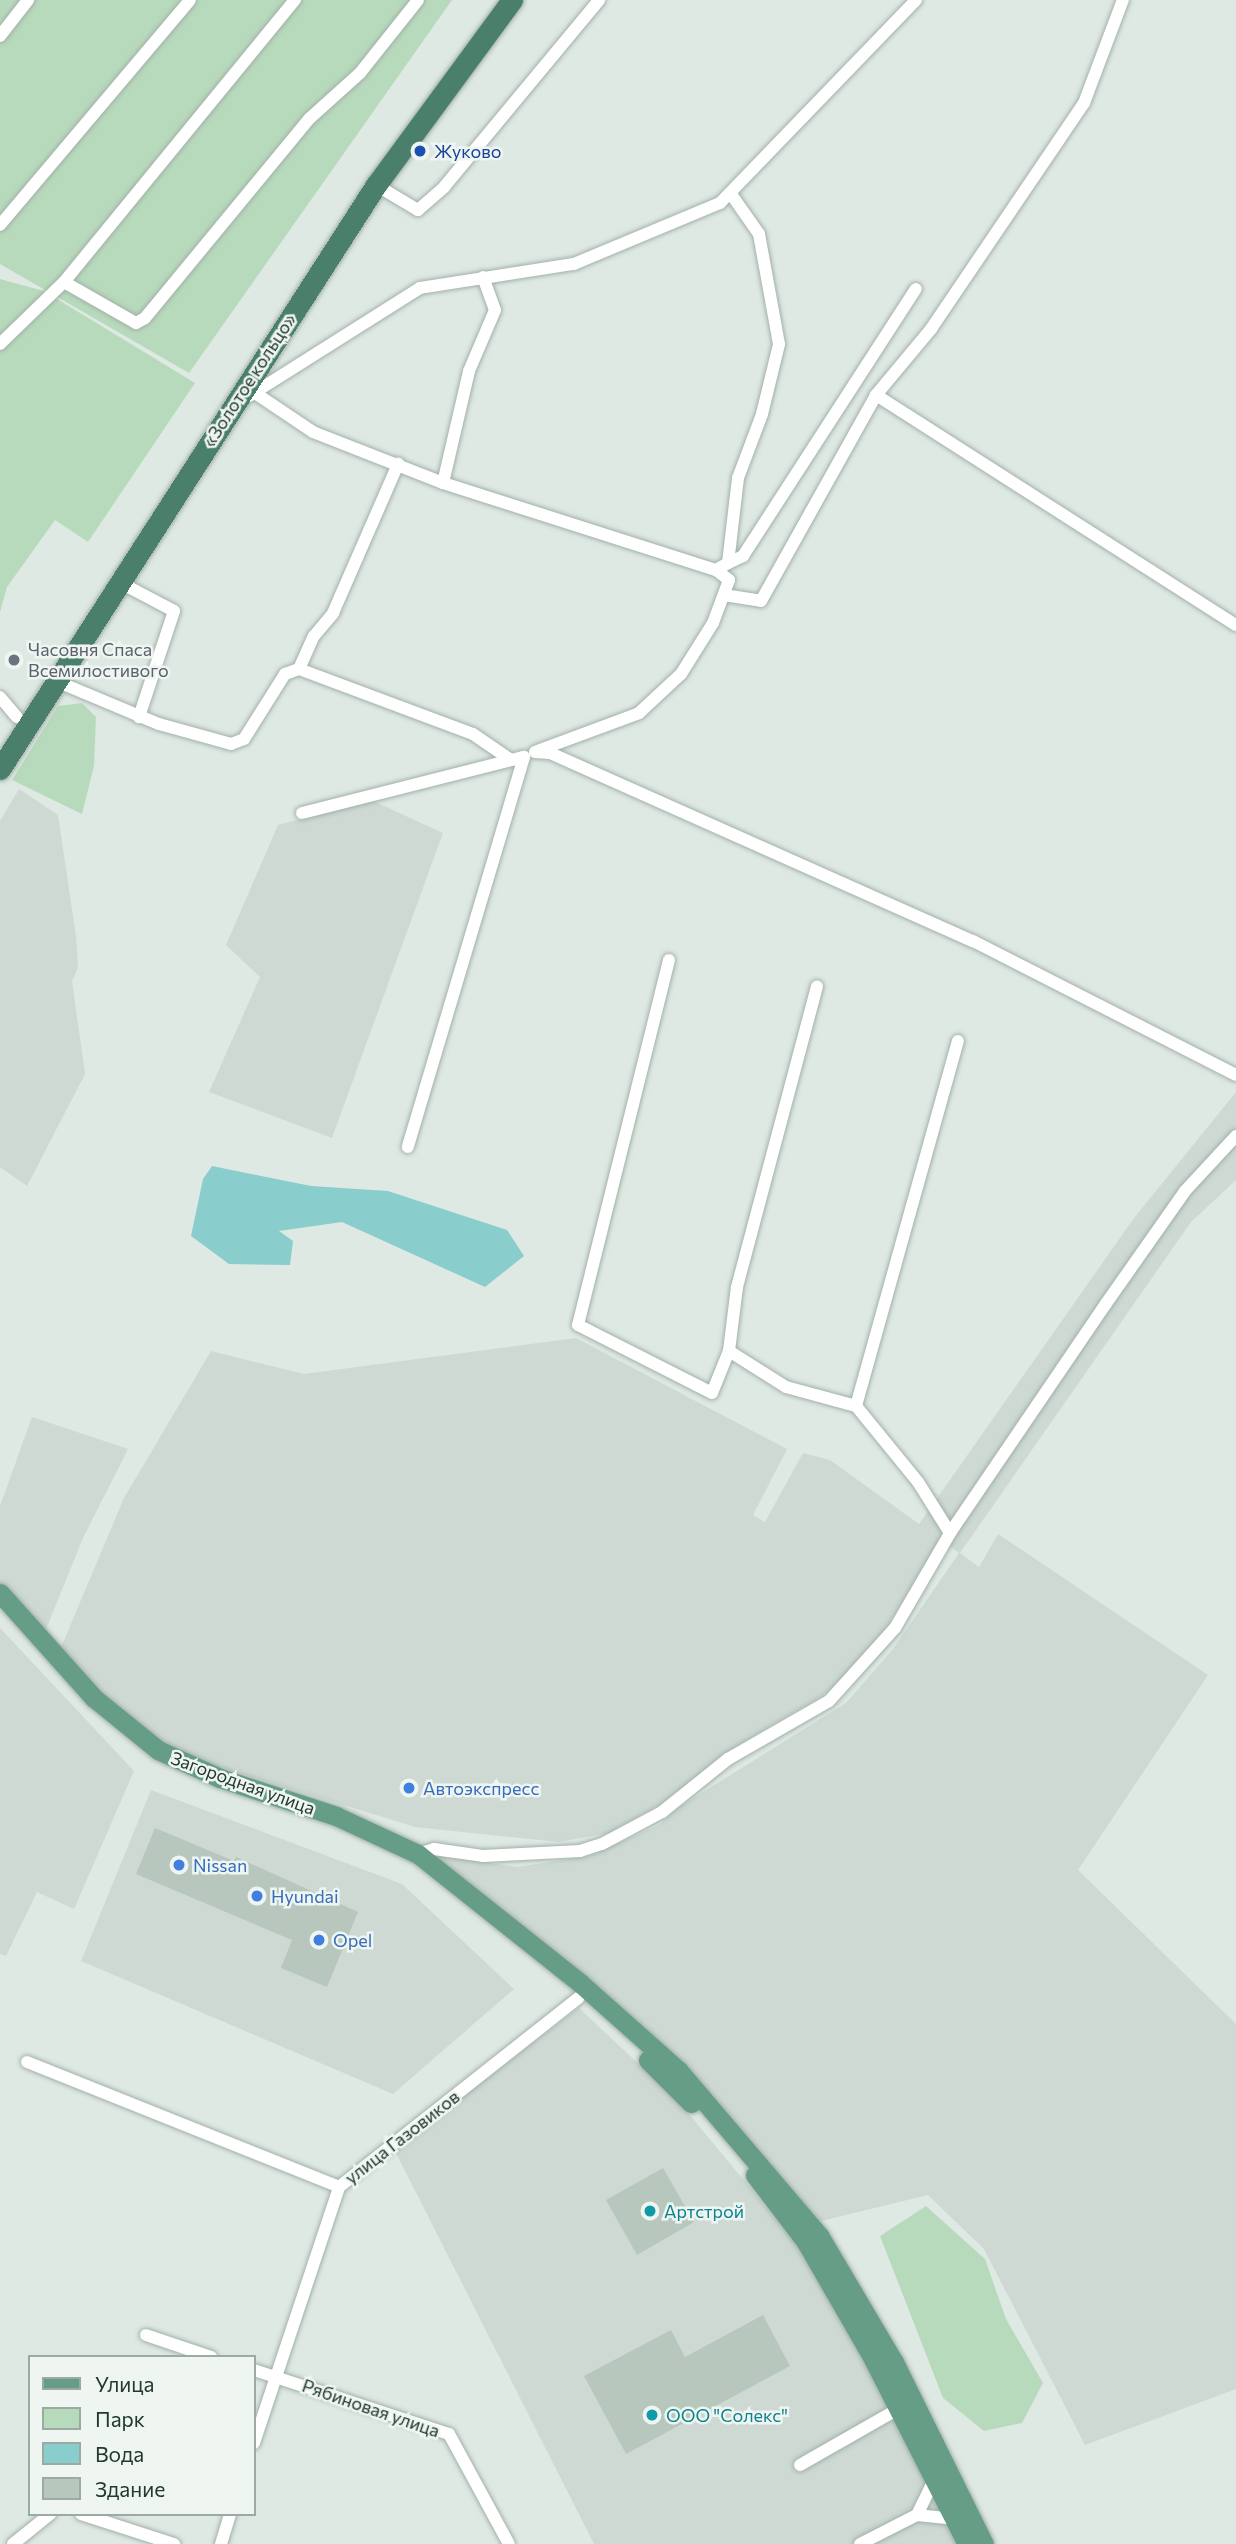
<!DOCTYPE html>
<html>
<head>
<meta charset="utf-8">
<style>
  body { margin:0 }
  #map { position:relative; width:1236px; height:2544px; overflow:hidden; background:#dfe9e3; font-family:Commissioner,sans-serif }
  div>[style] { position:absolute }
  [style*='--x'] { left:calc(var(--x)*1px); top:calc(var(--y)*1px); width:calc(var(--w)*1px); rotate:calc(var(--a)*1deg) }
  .built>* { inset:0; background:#cdd9d2 }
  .green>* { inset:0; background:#b8dabc }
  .water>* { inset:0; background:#89cdcc }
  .building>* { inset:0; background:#b7c7be }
  .roads { filter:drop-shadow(0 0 2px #a2b1a9) drop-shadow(0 0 2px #a2b1a9) }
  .minor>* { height:12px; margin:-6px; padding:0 6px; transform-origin:6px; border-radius:6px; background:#fff }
  .primary>* { height:19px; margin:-9.5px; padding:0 9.5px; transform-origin:9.5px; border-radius:9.5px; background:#659d86 }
  .trunk>* { height:21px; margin:-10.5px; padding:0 10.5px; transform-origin:10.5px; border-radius:10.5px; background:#4a806b }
  .dots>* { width:19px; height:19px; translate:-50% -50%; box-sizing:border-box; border:4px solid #eff6f1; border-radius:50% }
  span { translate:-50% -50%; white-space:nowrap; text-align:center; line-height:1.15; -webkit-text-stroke:5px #eff6f1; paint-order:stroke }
  .transit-label { font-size:18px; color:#164399 }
  .left { translate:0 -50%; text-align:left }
  .street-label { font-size:18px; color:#21392e }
  .worship-label { font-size:18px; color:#5b616d }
  .shop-label { font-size:18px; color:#366cbe }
  .culture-label { font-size:18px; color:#0d838f }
  .legend { position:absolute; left:28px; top:2355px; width:228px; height:161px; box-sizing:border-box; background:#eff6f1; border:2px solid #9daaa3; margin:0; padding:9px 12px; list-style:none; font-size:21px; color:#21392e }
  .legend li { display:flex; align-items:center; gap:14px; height:35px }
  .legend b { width:35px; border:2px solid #9daaa3 }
</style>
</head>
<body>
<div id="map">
  <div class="built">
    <div style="clip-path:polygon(19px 789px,58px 815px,76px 936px,78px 968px,72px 981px,85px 1074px,27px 1186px,0 1167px,0 821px)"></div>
    <div style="clip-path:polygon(371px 800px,443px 833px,332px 1138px,209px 1092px,260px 977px,226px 945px,278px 825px)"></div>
    <div style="clip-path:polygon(1236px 1092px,1236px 1180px,1191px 1222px,960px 1553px,979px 1567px,998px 1534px,1208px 1675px,1078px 1870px,1236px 2024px,1236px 2389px,1085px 2445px,984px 2249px,928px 2195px,817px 2222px,667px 2055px,433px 1863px,436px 1855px,517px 1867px,589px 1856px,659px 1825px,679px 1807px,846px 1703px,893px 1649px,959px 1553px,941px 1540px,865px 1661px,822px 1696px,748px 1739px,662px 1803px,609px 1833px,559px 1842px,415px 1827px,185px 1756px,114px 1713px,59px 1652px,124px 1498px,211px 1351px,304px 1374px,576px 1338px,787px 1449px,753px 1515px,765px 1522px,803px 1453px,830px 1460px,919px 1524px,1134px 1218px)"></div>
    <div style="clip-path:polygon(32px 1417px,128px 1449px,83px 1538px,42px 1639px,0 1589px,0 1506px)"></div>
    <div style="clip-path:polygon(0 1628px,134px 1771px,74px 1909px,37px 1892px,6px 1956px,0 1954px)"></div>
    <div style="clip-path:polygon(151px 1790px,402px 1884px,514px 1989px,393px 2094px,81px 1961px)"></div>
    <div style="clip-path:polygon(579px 2008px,679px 2102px,803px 2252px,877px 2378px,958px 2544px,594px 2544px,394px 2149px)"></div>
  </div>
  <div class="green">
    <div style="clip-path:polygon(0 0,452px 0,189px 373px,0 264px)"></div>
    <div style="clip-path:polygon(0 279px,44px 291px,195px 383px,88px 542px,55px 520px,7px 587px,0 612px)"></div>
    <div style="clip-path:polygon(82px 703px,96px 717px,94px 766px,82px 814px,12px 780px,58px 706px)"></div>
    <div style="clip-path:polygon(926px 2206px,985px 2259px,1006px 2319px,1043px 2383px,1022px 2423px,984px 2431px,943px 2398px,880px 2236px)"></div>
  </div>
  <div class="water">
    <div style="clip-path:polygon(212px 1166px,311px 1186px,388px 1191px,507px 1230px,524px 1256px,485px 1287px,342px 1222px,279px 1231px,293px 1241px,290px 1265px,229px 1264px,191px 1236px,203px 1179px)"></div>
  </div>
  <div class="building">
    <div style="clip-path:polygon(155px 1828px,234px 1861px,236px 1857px,358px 1912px,327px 1987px,281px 1968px,292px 1940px,136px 1874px)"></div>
    <div style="clip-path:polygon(663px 2168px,694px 2222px,637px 2255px,606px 2200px)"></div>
    <div style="clip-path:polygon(763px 2315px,790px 2366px,626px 2454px,584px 2376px,671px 2330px,685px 2357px)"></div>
  </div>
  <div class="roads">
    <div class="minor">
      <div style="--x:0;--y:36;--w:46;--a:-52.1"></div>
      <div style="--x:376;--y:185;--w:49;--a:30.8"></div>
      <div style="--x:418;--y:210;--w:35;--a:-41"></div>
      <div style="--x:444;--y:187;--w:243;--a:-50.3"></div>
      <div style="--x:0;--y:225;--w:294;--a:-49.8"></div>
      <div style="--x:64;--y:282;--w:365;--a:-50.7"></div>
      <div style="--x:0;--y:344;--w:89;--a:-44.1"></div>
      <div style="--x:64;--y:282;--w:83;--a:29.7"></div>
      <div style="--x:136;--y:323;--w:10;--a:-29"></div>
      <div style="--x:145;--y:318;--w:258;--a:-50.5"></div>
      <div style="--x:309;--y:119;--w:69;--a:-42"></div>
      <div style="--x:360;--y:73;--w:93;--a:-51.5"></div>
      <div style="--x:255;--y:393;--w:70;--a:33.9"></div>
      <div style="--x:313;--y:432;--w:140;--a:21.4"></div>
      <div style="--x:443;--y:483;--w:287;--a:17.7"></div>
      <div style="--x:716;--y:570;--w:14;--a:-30"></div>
      <div style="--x:728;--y:563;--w:86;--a:-83.3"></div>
      <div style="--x:738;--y:478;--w:68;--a:-69.4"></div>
      <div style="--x:762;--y:414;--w:72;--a:-76.3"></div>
      <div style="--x:779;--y:344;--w:112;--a:-100.3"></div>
      <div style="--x:759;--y:234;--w:49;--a:-125"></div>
      <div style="--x:876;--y:395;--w:86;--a:-50.2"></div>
      <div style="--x:931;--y:329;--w:273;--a:-55.9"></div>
      <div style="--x:1084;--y:103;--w:110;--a:-69.3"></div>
      <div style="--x:249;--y:396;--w:202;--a:-32.3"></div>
      <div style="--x:420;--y:288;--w:156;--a:-8.9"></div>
      <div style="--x:574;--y:264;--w:158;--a:-22.7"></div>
      <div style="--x:720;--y:203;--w:282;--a:-46"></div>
      <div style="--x:443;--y:483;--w:115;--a:-76.9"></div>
      <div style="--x:469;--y:371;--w:66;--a:-66.9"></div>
      <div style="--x:495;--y:310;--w:35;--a:-110"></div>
      <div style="--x:728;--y:563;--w:17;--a:-25"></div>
      <div style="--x:743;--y:556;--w:318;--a:-57.1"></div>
      <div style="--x:119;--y:582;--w:62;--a:27.8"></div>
      <div style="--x:174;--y:611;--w:112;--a:108.3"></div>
      <div style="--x:724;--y:595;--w:37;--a:9"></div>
      <div style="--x:761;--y:601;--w:236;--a:-60.8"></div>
      <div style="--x:876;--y:395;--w:427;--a:32.6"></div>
      <div style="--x:299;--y:669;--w:186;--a:20.5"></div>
      <div style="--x:473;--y:734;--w:46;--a:34.4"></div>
      <div style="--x:56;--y:681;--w:112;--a:22.7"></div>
      <div style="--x:159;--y:724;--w:75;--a:15.5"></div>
      <div style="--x:231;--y:744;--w:14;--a:-21"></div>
      <div style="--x:244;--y:739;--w:77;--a:-57.8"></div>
      <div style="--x:285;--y:674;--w:15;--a:-20"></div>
      <div style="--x:299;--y:669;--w:36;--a:-66"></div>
      <div style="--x:314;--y:636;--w:30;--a:-50"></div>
      <div style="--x:333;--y:613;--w:163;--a:-66.4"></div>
      <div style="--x:0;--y:697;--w:26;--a:50"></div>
      <div style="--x:537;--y:751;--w:109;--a:-20.4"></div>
      <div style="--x:639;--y:713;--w:57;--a:-42.9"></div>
      <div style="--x:681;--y:674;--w:60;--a:-57.9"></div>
      <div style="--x:713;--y:623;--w:46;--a:-69.6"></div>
      <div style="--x:729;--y:580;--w:16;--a:-142"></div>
      <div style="--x:535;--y:752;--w:15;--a:4"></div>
      <div style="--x:550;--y:753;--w:463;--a:24"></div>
      <div style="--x:973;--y:941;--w:295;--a:27"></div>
      <div style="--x:302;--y:813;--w:229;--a:-14.2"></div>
      <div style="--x:524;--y:757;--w:407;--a:106.6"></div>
      <div style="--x:669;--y:960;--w:376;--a:104"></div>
      <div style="--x:578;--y:1325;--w:150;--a:26.9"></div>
      <div style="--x:712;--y:1393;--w:45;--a:-68"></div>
      <div style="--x:729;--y:1351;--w:67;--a:32.3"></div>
      <div style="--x:786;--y:1387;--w:73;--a:15.2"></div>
      <div style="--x:729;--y:1351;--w:64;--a:-82.9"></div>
      <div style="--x:737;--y:1287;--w:311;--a:-75.1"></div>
      <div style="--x:950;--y:1533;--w:60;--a:-122.1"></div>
      <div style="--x:918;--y:1482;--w:98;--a:-129.2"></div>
      <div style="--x:856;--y:1406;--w:379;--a:-74.4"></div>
      <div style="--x:418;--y:1854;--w:17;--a:-17"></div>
      <div style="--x:434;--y:1849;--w:49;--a:8.1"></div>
      <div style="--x:483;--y:1856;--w:97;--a:-3"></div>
      <div style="--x:580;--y:1851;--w:23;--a:-18"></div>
      <div style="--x:602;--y:1844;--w:68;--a:-28.1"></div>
      <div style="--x:662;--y:1812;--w:85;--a:-38.8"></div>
      <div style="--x:728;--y:1759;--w:116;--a:-29.9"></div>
      <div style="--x:829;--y:1701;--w:98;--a:-47.9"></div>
      <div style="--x:895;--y:1628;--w:110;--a:-59.9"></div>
      <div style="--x:950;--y:1533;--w:276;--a:-55.8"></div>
      <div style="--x:1105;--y:1305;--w:139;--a:-54.9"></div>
      <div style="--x:1185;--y:1191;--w:75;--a:-47.2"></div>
      <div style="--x:27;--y:2062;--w:336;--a:21.8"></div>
      <div style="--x:146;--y:2335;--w:69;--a:18.7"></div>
      <div style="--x:254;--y:2370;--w:205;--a:18.2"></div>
      <div style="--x:449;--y:2434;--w:125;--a:61.4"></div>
      <div style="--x:254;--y:2443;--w:270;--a:-71.6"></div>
      <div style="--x:339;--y:2187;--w:305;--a:-38.3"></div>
      <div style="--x:800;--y:2465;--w:113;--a:-29.7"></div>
      <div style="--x:81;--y:2514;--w:98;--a:17.9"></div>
      <div style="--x:917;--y:2515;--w:37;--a:6"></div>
      <div style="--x:13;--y:2544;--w:48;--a:-39"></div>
      <div style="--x:221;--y:2544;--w:31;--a:-73"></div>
      <div style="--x:860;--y:2544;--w:64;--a:-27"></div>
      <div style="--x:917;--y:2515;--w:39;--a:-64"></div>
    </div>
    <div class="primary">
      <div style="--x:0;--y:1593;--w:141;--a:48.2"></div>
      <div style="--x:94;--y:1698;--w:82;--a:39.1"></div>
      <div style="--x:158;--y:1750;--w:68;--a:24.3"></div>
      <div style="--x:220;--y:1778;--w:122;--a:18.1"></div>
      <div style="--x:336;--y:1816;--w:90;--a:24.9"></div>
      <div style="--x:418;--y:1854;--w:207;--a:38.5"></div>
      <div style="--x:580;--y:1983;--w:131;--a:41.6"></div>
      <div style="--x:678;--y:2070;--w:219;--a:49.6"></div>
      <div style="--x:820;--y:2237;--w:145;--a:59.4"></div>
      <div style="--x:894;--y:2362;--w:203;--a:63.7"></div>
      <div style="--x:648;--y:2060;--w:61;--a:45"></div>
      <div style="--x:755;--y:2175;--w:84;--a:52.7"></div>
      <div style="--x:806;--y:2242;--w:130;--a:60.1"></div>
      <div style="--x:871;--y:2355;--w:212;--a:63.1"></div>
    </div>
    <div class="trunk">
      <div style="--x:0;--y:769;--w:695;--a:-57.23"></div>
      <div style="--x:376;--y:185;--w:230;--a:-53.7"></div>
    </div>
  </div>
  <div class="dots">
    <div style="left:420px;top:151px;background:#1a4fb4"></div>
    <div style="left:14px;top:660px;background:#6b7280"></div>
    <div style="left:409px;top:1788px;background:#3f7fe0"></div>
    <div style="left:179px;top:1865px;background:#3f7fe0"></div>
    <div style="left:257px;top:1896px;background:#3f7fe0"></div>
    <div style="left:319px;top:1940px;background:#3f7fe0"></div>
    <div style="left:650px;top:2211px;background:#0f9aa8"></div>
    <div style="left:652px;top:2415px;background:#0f9aa8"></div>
  </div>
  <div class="transit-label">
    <span class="left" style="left:434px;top:151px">Жуково</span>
  </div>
  <div class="street-label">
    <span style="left:249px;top:380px;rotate:-57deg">«Золотое кольцо»</span>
    <span style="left:243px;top:1783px;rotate:20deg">Загородная улица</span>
    <span style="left:402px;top:2137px;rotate:-38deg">улица Газовиков</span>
    <span style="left:371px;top:2408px;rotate:19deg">Рябиновая улица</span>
  </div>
  <div class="worship-label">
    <span class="left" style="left:28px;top:660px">Часовня Спаса<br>Всемилостивого</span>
  </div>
  <div class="shop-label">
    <span class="left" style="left:423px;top:1788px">Автоэкспресс</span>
    <span class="left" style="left:193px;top:1865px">Nissan</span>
    <span class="left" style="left:271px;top:1896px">Hyundai</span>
    <span class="left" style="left:333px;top:1940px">Opel</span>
  </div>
  <div class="culture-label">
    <span class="left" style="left:664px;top:2211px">Артстрой</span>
    <span class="left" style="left:666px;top:2415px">ООО "Солекс"</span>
  </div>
  <ul class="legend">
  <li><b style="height:9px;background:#659d86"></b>Улица</li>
  <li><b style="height:19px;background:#b8dabc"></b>Парк</li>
  <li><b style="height:19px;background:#89cdcc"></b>Вода</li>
  <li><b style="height:19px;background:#b7c7be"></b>Здание</li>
  </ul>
</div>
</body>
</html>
